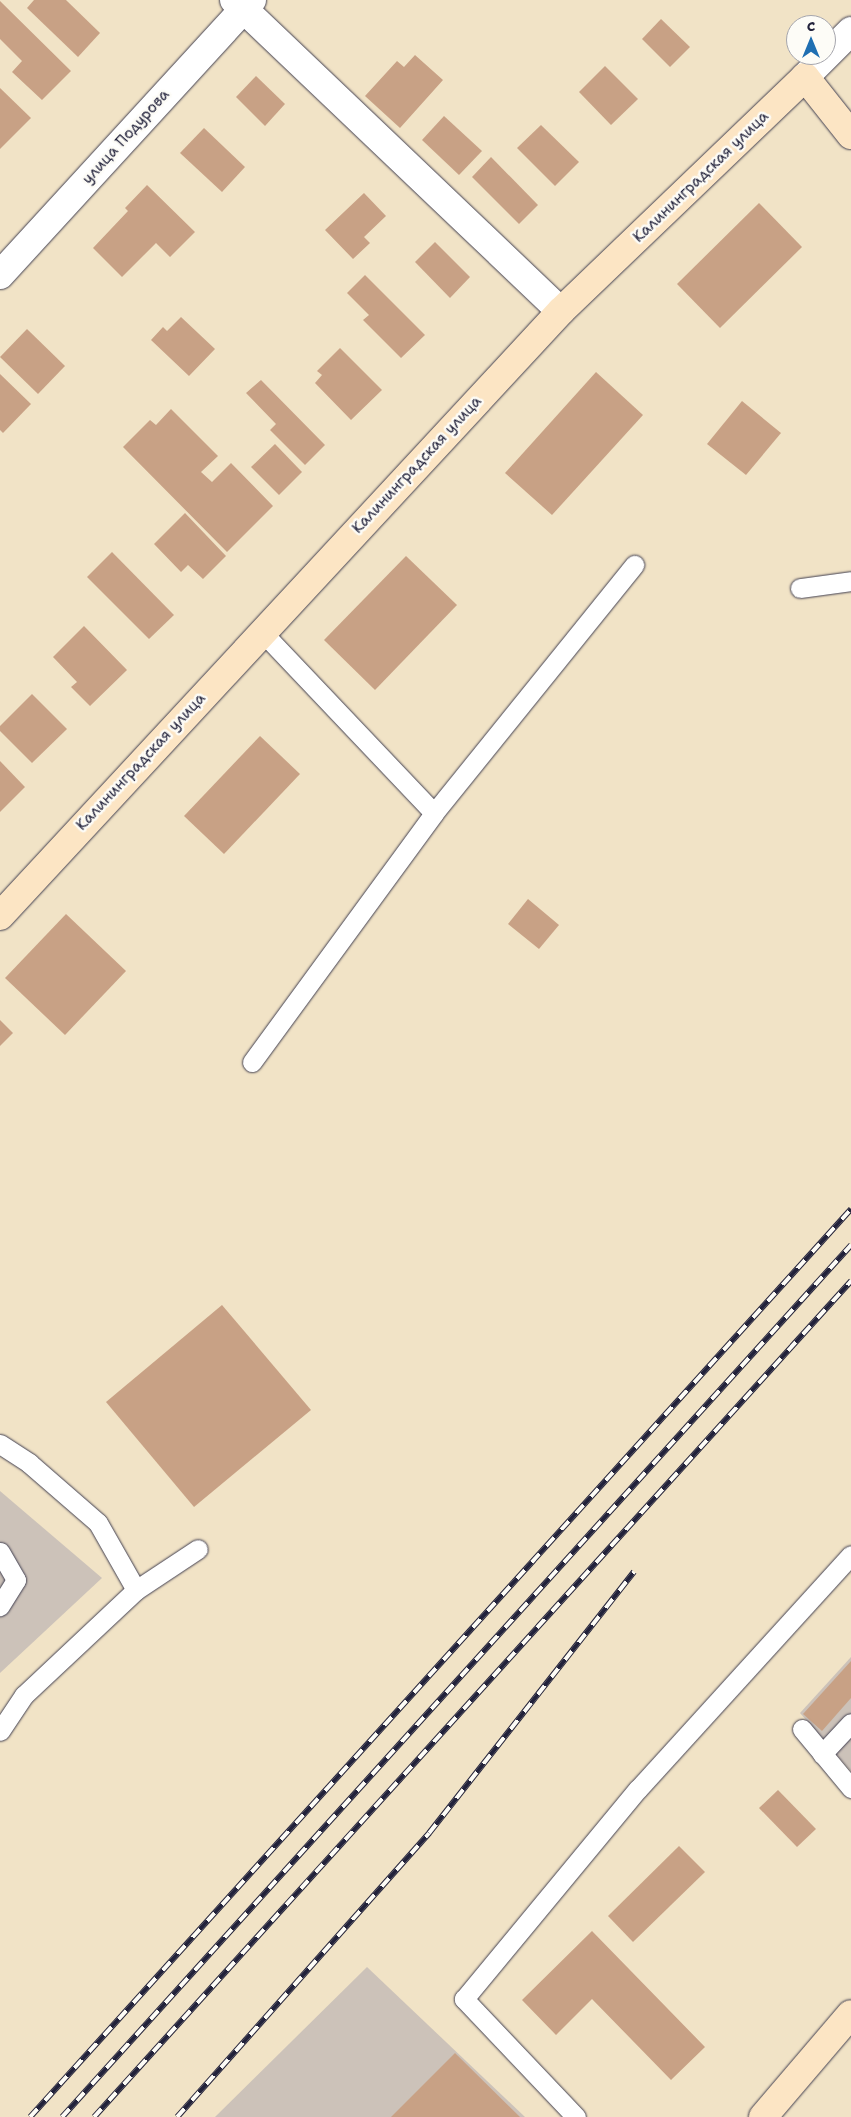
<!DOCTYPE html>
<html>
<head>
<meta charset="utf-8">
<style>
  body { margin:0 }
  #map { position:relative; width:851px; height:2117px; overflow:hidden; background:#f1e3c6; font-family:"Shantell Sans",sans-serif }
  div>[style] { position:absolute }
  [style*='--x'] { left:calc(var(--x)*1px); top:calc(var(--y)*1px); width:calc(var(--w)*1px); rotate:calc(var(--a)*1deg) }
  .industrial>* { inset:0; background:#ccc2b9 }
  .building>* { inset:0; background:#c8a185 }
  .roads { filter:drop-shadow(0 0 1px #413f50) drop-shadow(0 0 1px #413f50) }
  .lane>* { height:19px; margin:-9.5px; padding:0 9.5px; transform-origin:9.5px; border-radius:9.5px; background:#fff }
  .street>* { height:28px; margin:-14px; padding:0 14px; transform-origin:14px; border-radius:14px; background:#fff }
  .secondary>* { height:28px; margin:-14px; padding:0 14px; transform-origin:14px; border-radius:14px; background:#fce5c4 }
  .rail>* { height:5.5px; margin-top:-2.75px; transform-origin:0; background:repeating-linear-gradient(90deg,#fdfcf7 0 11px,#22223b 0 22px); box-sizing:border-box; border-block:1px solid #22223b }
  span { translate:-50% -50%; white-space:nowrap; text-align:center; line-height:1.15; -webkit-text-stroke:5px #fdfcf7; paint-order:stroke }
  .street-label { font-size:15px; color:#22223b }
  .north { position:absolute; left:786px; top:15px; width:50px; height:50px; box-sizing:border-box; background:#fdfcf7; border:1px solid #a5a5ac; border-radius:50%; rotate:0deg; font-size:14px; font-weight:700; line-height:20px; text-align:center; color:#22223b }
  .north::after { content:''; display:block; margin:auto; width:18px; height:22px; background:#1f6fb2; clip-path:polygon(50% 0,100% 100%,50% 72%,0 100%) }
</style>
</head>
<body>
<div id="map">
  <div class="industrial">
    <div style="clip-path:polygon(0 1491px,102px 1578px,0 1673px)"></div>
    <div style="clip-path:polygon(851px 1657px,851px 1771px,800px 1713px)"></div>
    <div style="clip-path:polygon(367px 1967px,525px 2117px,215px 2117px)"></div>
  </div>
  <div class="building">
    <div style="clip-path:polygon(34px 0,66px 0,100px 33px,78px 57px,27px 8px)"></div>
    <div style="clip-path:polygon(0 1px,71px 71px,42px 100px,12px 72px,22px 61px,0 39px)"></div>
    <div style="clip-path:polygon(661px 19px,690px 47px,670px 67px,642px 39px)"></div>
    <div style="clip-path:polygon(415px 55px,443px 80px,400px 128px,365px 96px,397px 61px,404px 67px)"></div>
    <div style="clip-path:polygon(605px 66px,638px 99px,611px 125px,579px 92px)"></div>
    <div style="clip-path:polygon(256px 76px,285px 104px,265px 126px,236px 97px)"></div>
    <div style="clip-path:polygon(0 88px,31px 118px,0 149px)"></div>
    <div style="clip-path:polygon(444px 116px,482px 151px,459px 175px,422px 140px)"></div>
    <div style="clip-path:polygon(541px 125px,579px 162px,555px 186px,517px 148px)"></div>
    <div style="clip-path:polygon(204px 128px,245px 167px,222px 192px,180px 153px)"></div>
    <div style="clip-path:polygon(491px 157px,538px 205px,519px 224px,472px 177px)"></div>
    <div style="clip-path:polygon(147px 185px,195px 232px,170px 257px,156px 243px,122px 277px,93px 248px,128px 211px,125px 208px)"></div>
    <div style="clip-path:polygon(364px 193px,386px 216px,364px 237px,370px 243px,353px 259px,325px 230px)"></div>
    <div style="clip-path:polygon(759px 203px,802px 247px,720px 328px,677px 284px)"></div>
    <div style="clip-path:polygon(435px 242px,470px 277px,450px 298px,415px 262px)"></div>
    <div style="clip-path:polygon(365px 275px,425px 335px,401px 358px,363px 320px,369px 315px,347px 293px)"></div>
    <div style="clip-path:polygon(181px 317px,215px 349px,189px 376px,151px 340px,163px 327px,167px 331px)"></div>
    <div style="clip-path:polygon(27px 329px,65px 366px,38px 394px,0 357px)"></div>
    <div style="clip-path:polygon(340px 348px,382px 390px,351px 420px,315px 383px,322px 375px,317px 371px)"></div>
    <div style="clip-path:polygon(596px 372px,643px 415px,552px 515px,505px 473px)"></div>
    <div style="clip-path:polygon(0 374px,31px 404px,3px 433px,0 430px)"></div>
    <div style="clip-path:polygon(261px 380px,325px 445px,305px 465px,270px 430px,276px 424px,246px 393px)"></div>
    <div style="clip-path:polygon(742px 401px,781px 433px,746px 475px,707px 444px)"></div>
    <div style="clip-path:polygon(171px 409px,218px 456px,201px 472px,212px 482px,231px 463px,273px 506px,227px 552px,123px 447px,150px 420px,156px 425px)"></div>
    <div style="clip-path:polygon(275px 444px,302px 472px,279px 495px,251px 467px)"></div>
    <div style="clip-path:polygon(185px 513px,226px 556px,203px 579px,188px 565px,181px 572px,154px 544px)"></div>
    <div style="clip-path:polygon(112px 552px,174px 615px,149px 639px,87px 577px)"></div>
    <div style="clip-path:polygon(406px 556px,457px 605px,375px 690px,324px 640px)"></div>
    <div style="clip-path:polygon(84px 626px,127px 670px,90px 706px,71px 687px,77px 682px,53px 657px)"></div>
    <div style="clip-path:polygon(32px 694px,67px 729px,32px 763px,0 731px,0 726px)"></div>
    <div style="clip-path:polygon(260px 736px,300px 774px,224px 854px,184px 816px)"></div>
    <div style="clip-path:polygon(0 761px,25px 787px,0 812px)"></div>
    <div style="clip-path:polygon(528px 899px,559px 925px,539px 949px,508px 924px)"></div>
    <div style="clip-path:polygon(66px 914px,126px 971px,65px 1035px,5px 978px)"></div>
    <div style="clip-path:polygon(0 1020px,13px 1033px,0 1046px)"></div>
    <div style="clip-path:polygon(222px 1305px,311px 1410px,194px 1507px,106px 1402px)"></div>
    <div style="clip-path:polygon(851px 1661px,851px 1698px,822px 1731px,803px 1714px)"></div>
    <div style="clip-path:polygon(778px 1790px,816px 1829px,797px 1847px,759px 1808px)"></div>
    <div style="clip-path:polygon(679px 1846px,705px 1872px,633px 1942px,608px 1916px)"></div>
    <div style="clip-path:polygon(592px 1931px,705px 2047px,671px 2080px,592px 1999px,556px 2035px,522px 2000px)"></div>
    <div style="clip-path:polygon(455px 2053px,520px 2117px,391px 2117px)"></div>
  </div>
  <div class="roads">
    <div class="lane">
      <div style="--x:800;--y:588;--w:51;--a:-7.8"></div>
      <div style="--x:434;--y:813;--w:319;--a:-51.1"></div>
      <div style="--x:252;--y:1062;--w:308;--a:-53.8"></div>
      <div style="--x:434;--y:813;--w:251;--a:-133.5"></div>
      <div style="--x:0;--y:1444;--w:35;--a:33"></div>
      <div style="--x:29;--y:1463;--w:91;--a:41"></div>
      <div style="--x:98;--y:1523;--w:77;--a:60.4"></div>
      <div style="--x:136;--y:1590;--w:154;--a:136.8"></div>
      <div style="--x:24;--y:1695;--w:43;--a:123.7"></div>
      <div style="--x:0;--y:1552;--w:32;--a:60"></div>
      <div style="--x:16;--y:1580;--w:31;--a:122"></div>
      <div style="--x:136;--y:1590;--w:74;--a:-33.5"></div>
      <div style="--x:802;--y:1729;--w:77;--a:50.3"></div>
      <div style="--x:822;--y:1754;--w:42;--a:-46.9"></div>
      <div style="--x:576;--y:2117;--w:163;--a:-133.5"></div>
      <div style="--x:464;--y:1999;--w:273;--a:-50.4"></div>
      <div style="--x:638;--y:1789;--w:316;--a:-47.7"></div>
    </div>
    <div class="street">
      <div style="--x:234;--y:0;--w:451;--a:43.6"></div>
      <div style="--x:805;--y:77;--w:65;--a:-45"></div>
      <div style="--x:0;--y:275;--w:373;--a:-47.5"></div>
    </div>
    <div class="secondary">
      <div style="--x:0;--y:916;--w:825;--a:-47.16"></div>
      <div style="--x:561;--y:311;--w:338;--a:-43.8"></div>
      <div style="--x:805;--y:77;--w:74;--a:51.6"></div>
      <div style="--x:763;--y:2117;--w:135;--a:-49.5"></div>
    </div>
  </div>
  <div class="rail">
    <div style="--x:30;--y:2117;--w:1224;--a:-47.88"></div>
    <div style="--x:62;--y:2117;--w:1176;--a:-47.86"></div>
    <div style="--x:94;--y:2117;--w:1128;--a:-47.84"></div>
    <div style="--x:177;--y:2117;--w:380;--a:-48.4"></div>
    <div style="--x:429;--y:1833;--w:332;--a:-51.9"></div>
  </div>
  <div class="street-label">
    <span style="left:126px;top:137px;rotate:-48deg">улица Подурова</span>
    <span style="left:701px;top:177px;rotate:-44deg">Калининградская улица</span>
    <span style="left:417px;top:465px;rotate:-47deg">Калининградская улица</span>
    <span style="left:141px;top:762px;rotate:-47deg">Калининградская улица</span>
  </div>
  <div class="north">С</div>
</div>
</body>
</html>
